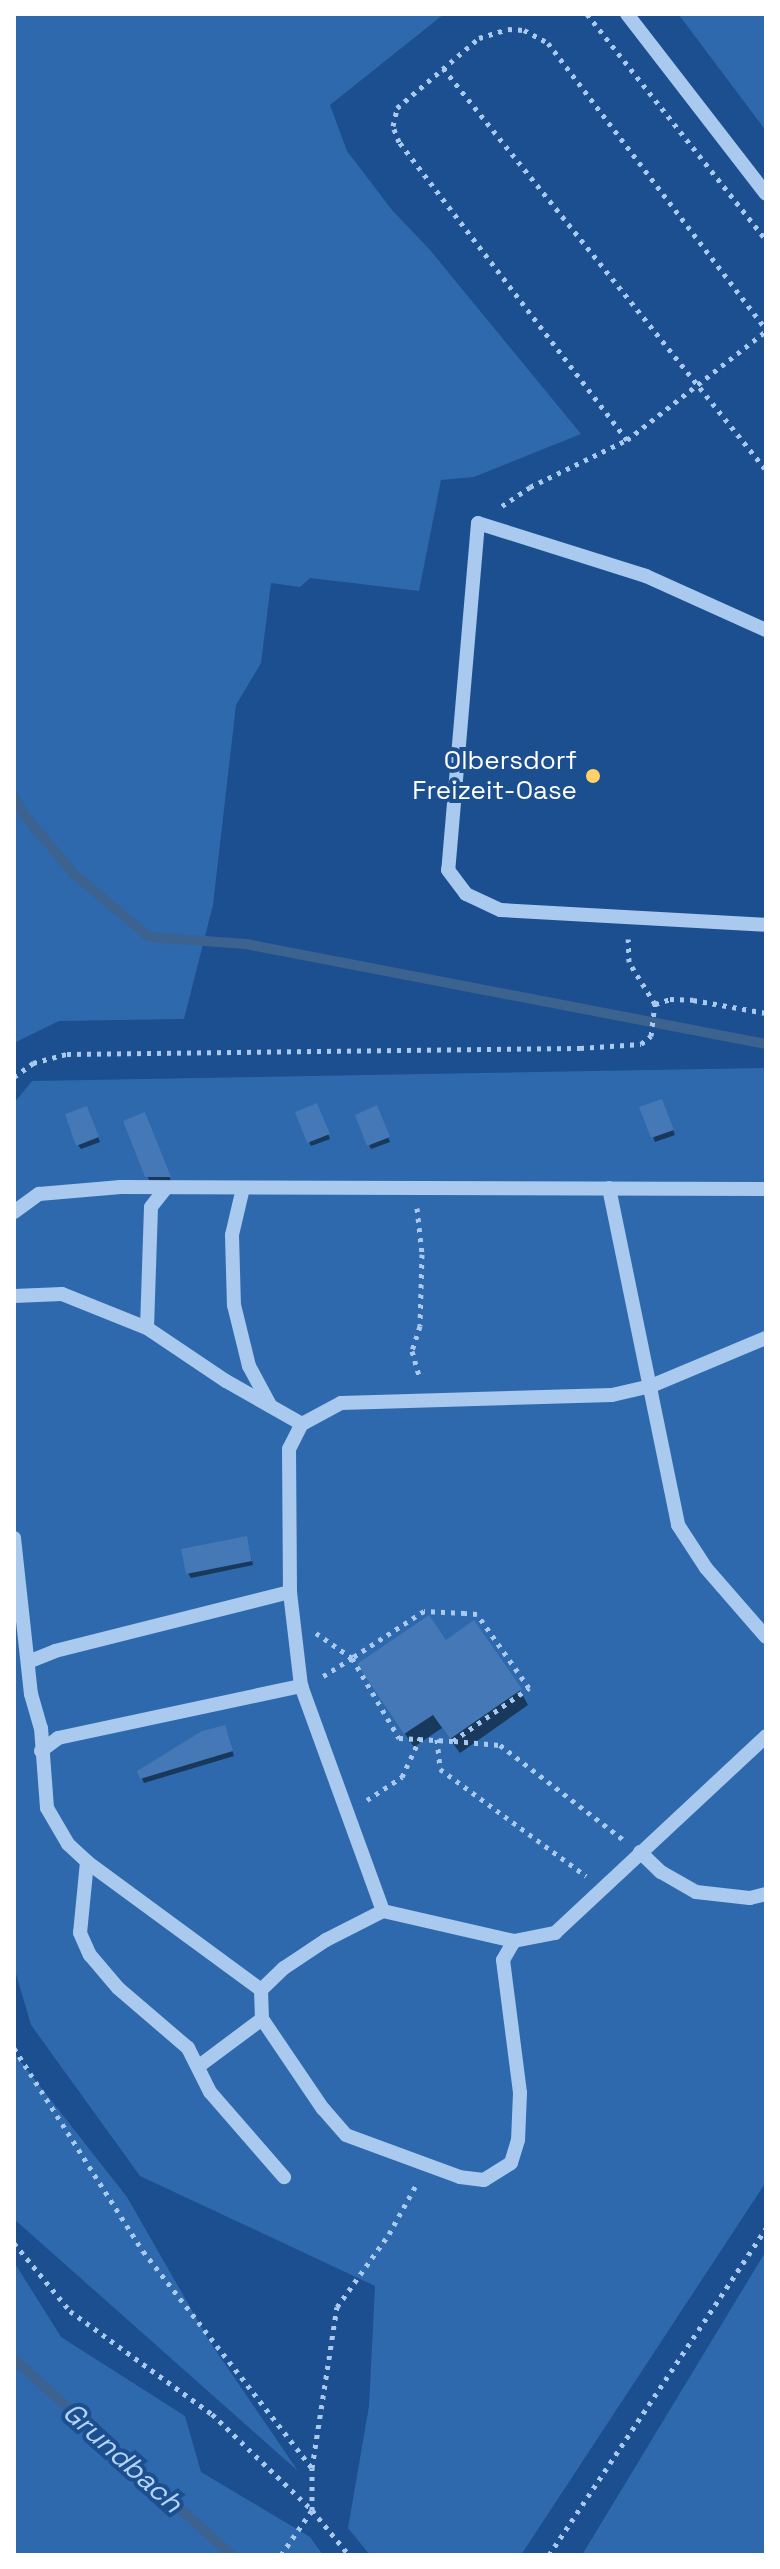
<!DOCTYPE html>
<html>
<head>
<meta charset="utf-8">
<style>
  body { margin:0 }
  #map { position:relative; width:780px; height:2569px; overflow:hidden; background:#1b4f8f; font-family:"Space Grotesk",sans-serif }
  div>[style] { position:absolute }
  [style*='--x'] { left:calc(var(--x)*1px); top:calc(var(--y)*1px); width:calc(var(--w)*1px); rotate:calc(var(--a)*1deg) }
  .green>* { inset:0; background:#2e69ad }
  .shadow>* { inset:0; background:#0007 }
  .stream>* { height:10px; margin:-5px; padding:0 5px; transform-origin:5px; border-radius:5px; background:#3c6290 }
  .building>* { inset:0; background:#4478b7 }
  .path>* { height:5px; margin-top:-2.5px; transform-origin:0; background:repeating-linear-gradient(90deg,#a9c9ee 0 4px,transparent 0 10px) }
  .minor>* { height:14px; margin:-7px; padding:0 7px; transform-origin:7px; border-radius:7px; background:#a9c9ee }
  .dots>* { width:22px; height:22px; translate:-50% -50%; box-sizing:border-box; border:4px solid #1b4f8f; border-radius:50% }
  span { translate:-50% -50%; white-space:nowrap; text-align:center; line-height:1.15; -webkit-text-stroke:8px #1b4f8f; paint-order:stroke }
  .poi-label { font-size:26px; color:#fff }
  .right { translate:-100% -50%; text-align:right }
  .water-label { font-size:28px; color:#b5d3f5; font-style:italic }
  .frame { position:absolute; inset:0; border:16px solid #fff; pointer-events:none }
</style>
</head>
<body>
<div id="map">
  <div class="green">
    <div style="clip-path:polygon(14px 14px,444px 14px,330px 105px,347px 151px,392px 210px,430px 250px,581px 434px,474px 477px,441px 480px,419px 591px,310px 578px,300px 587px,271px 583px,261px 663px,236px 705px,213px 905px,184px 1019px,59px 1021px,14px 1043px)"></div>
    <div style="clip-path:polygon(678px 14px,766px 14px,766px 131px,685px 23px)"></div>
    <div style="clip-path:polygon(766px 1068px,766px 2182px,521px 2555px,370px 2555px,348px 2528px,369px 2406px,375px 2286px,140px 2176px,31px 2025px,14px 1967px,14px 1103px,32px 1081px)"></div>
    <div style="clip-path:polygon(14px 2053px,127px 2197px,210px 2342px,298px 2471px,14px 2219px)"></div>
    <div style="clip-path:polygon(766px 2251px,766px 2555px,582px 2555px,654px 2436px)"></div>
    <div style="clip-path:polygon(14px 2262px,61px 2337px,185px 2416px,201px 2472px,310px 2537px,323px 2555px,14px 2555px)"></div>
  </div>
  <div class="shadow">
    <div style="clip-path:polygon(664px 1105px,675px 1135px,655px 1142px,642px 1108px)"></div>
    <div style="clip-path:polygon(319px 1110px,330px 1139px,311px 1146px,309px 1142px)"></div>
    <div style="clip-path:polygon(89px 1112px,100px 1142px,81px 1149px,78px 1145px)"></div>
    <div style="clip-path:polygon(379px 1112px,390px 1142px,371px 1149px,369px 1145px)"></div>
    <div style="clip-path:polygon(147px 1119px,171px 1181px,150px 1181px,147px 1176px)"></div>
    <div style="clip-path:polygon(248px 1542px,253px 1565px,191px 1578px,188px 1573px)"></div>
    <div style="clip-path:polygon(445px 1642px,520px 1690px,528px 1705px,460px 1753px,442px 1728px,414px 1747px,368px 1680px)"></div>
    <div style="clip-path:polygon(226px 1731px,234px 1756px,144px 1783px,139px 1772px)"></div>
  </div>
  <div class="stream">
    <div style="--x:14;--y:797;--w:22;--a:60"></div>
    <div style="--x:25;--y:816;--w:76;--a:49.8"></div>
    <div style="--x:74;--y:874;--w:98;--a:40"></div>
    <div style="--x:149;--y:937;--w:97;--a:4.1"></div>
    <div style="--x:246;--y:944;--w:530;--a:10.89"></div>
    <div style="--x:14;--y:2359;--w:293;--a:42"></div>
  </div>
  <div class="building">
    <div style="clip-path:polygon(662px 1099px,674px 1130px,651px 1138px,639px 1107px)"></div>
    <div style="clip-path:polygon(317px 1103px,330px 1134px,307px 1143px,295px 1112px)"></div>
    <div style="clip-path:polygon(377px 1105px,390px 1137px,367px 1146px,355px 1115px)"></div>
    <div style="clip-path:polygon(87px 1106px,99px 1137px,76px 1146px,65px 1114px)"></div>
    <div style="clip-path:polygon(145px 1112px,171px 1177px,145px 1177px,123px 1121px)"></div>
    <div style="clip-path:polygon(247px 1536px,252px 1561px,186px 1574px,181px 1549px)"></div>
    <div style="clip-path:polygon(429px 1615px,446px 1640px,474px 1620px,522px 1689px,450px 1739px,433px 1715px,404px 1734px,357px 1664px)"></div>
    <div style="clip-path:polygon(225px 1725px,233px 1751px,140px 1779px,137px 1771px,202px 1731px)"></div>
  </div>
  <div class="path">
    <div style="--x:587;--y:14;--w:288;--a:51.6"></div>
    <div style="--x:443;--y:68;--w:516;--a:51.22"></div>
    <div style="--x:627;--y:440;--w:375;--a:-127.4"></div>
    <div style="--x:399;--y:142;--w:17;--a:-111"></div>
    <div style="--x:393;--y:126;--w:18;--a:-77"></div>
    <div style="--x:397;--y:108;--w:108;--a:-40.5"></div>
    <div style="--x:479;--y:38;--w:30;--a:-17"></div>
    <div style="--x:508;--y:29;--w:16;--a:4"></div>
    <div style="--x:524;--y:30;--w:27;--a:28"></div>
    <div style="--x:548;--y:43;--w:360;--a:52.7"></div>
    <div style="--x:502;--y:506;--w:34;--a:-34"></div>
    <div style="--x:530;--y:487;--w:108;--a:-25.9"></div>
    <div style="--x:627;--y:440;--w:177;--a:-38.1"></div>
    <div style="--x:655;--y:1004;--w:16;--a:-18"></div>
    <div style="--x:670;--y:999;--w:23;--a:2"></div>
    <div style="--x:693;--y:1000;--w:74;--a:10.1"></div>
    <div style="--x:14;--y:1077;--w:24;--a:-36"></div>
    <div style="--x:33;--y:1063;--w:35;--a:-15"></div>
    <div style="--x:67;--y:1054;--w:513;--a:-0.67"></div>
    <div style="--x:580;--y:1048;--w:61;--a:-3.8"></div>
    <div style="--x:641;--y:1044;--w:13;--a:-39"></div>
    <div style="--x:651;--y:1036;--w:32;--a:-83"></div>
    <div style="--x:655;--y:1004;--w:49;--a:-121.8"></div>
    <div style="--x:629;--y:962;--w:23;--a:-92"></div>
    <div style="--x:417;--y:1208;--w:46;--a:83.8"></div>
    <div style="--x:422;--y:1254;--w:72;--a:91.6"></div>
    <div style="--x:420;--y:1326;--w:26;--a:108"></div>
    <div style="--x:412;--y:1351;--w:29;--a:74"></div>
    <div style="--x:316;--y:1633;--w:44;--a:34.8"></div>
    <div style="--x:352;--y:1658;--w:93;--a:59.6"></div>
    <div style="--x:399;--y:1738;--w:54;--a:3.2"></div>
    <div style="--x:453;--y:1741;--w:93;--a:-34.9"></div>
    <div style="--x:529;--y:1688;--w:90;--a:-125.1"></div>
    <div style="--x:477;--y:1614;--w:12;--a:-175"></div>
    <div style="--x:465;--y:1613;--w:41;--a:-177.2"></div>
    <div style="--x:424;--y:1611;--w:86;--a:146.9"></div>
    <div style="--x:352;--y:1658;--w:34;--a:148"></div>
    <div style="--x:437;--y:1739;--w:30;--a:84"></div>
    <div style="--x:440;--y:1769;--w:181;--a:36.2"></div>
    <div style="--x:454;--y:1741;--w:46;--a:5"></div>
    <div style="--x:500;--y:1745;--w:156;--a:37.5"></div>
    <div style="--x:367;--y:1800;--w:42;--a:-33.3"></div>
    <div style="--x:402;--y:1777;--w:45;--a:-65.1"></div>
    <div style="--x:14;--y:2048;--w:241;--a:57.6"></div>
    <div style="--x:143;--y:2251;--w:275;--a:52.1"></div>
    <div style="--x:14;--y:2243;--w:88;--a:50.5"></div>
    <div style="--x:70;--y:2311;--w:175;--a:36"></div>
    <div style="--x:212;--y:2414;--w:139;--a:43.8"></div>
    <div style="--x:312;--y:2510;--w:58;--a:50.6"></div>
    <div style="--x:281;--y:2555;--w:55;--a:-55.4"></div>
    <div style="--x:312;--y:2510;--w:42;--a:-90"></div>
    <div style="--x:312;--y:2468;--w:163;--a:-81.2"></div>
    <div style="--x:337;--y:2307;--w:90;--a:-54.5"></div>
    <div style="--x:389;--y:2234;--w:56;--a:-61.1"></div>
    <div style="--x:549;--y:2555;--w:392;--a:-56.4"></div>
  </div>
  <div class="minor">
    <div style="--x:627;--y:14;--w:227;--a:52.3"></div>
    <div style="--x:766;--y:630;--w:132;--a:-155.8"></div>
    <div style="--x:646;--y:576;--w:176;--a:-162.5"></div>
    <div style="--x:478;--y:523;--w:348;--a:94.9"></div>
    <div style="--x:448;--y:870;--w:30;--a:53"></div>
    <div style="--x:466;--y:894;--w:38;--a:25"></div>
    <div style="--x:501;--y:910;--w:265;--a:3.2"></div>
    <div style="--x:243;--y:1188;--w:48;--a:103.2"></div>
    <div style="--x:232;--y:1235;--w:70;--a:88.4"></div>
    <div style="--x:234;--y:1305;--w:63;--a:76.2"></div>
    <div style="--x:249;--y:1366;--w:44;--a:61.7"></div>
    <div style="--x:609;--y:1188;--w:344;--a:78.4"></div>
    <div style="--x:678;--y:1525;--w:51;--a:56.9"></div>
    <div style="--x:706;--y:1568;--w:91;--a:49"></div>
    <div style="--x:14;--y:1212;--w:31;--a:-36"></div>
    <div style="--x:39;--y:1194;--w:82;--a:-4.9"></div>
    <div style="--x:121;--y:1187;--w:645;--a:0.18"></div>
    <div style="--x:14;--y:1296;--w:48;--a:-2.4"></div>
    <div style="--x:62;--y:1294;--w:92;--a:21.8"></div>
    <div style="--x:147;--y:1328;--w:95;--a:33.9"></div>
    <div style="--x:226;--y:1381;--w:87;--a:29.5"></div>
    <div style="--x:147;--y:1328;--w:121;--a:-88.1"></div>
    <div style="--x:151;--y:1207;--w:24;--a:-52"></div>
    <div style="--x:14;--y:1538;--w:157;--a:83.8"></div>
    <div style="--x:31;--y:1694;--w:35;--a:74"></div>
    <div style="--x:41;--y:1728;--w:80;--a:85.7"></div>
    <div style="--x:47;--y:1808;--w:42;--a:59.7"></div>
    <div style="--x:68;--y:1844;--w:26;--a:43"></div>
    <div style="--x:87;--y:1862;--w:216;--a:36.3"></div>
    <div style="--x:28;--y:1662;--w:29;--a:-22"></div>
    <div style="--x:55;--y:1651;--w:242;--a:-14.1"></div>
    <div style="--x:41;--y:1751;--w:21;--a:-37"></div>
    <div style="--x:58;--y:1738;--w:249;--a:-12.1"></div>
    <div style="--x:640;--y:1852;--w:29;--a:44"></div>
    <div style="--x:661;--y:1872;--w:40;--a:29.7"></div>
    <div style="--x:696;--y:1892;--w:54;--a:6.3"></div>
    <div style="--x:750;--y:1898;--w:16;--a:-14"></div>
    <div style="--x:87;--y:1862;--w:71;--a:95.6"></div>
    <div style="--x:80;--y:1933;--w:24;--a:66"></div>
    <div style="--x:90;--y:1955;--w:43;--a:49.7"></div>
    <div style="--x:118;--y:1988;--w:92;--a:40.6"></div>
    <div style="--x:188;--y:2048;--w:49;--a:63.4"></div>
    <div style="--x:210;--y:2092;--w:113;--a:49"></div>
    <div style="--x:383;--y:1911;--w:239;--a:-110"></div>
    <div style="--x:301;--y:1686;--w:95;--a:-96.7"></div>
    <div style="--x:290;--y:1592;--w:143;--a:-90.4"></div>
    <div style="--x:289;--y:1449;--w:28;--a:-63"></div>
    <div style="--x:302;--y:1424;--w:44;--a:-28.3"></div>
    <div style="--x:341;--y:1403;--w:271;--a:-1.7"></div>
    <div style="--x:612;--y:1395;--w:40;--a:-13"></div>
    <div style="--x:651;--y:1386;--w:125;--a:-22.7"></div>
    <div style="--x:514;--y:1941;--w:22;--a:120"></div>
    <div style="--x:503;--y:1960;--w:134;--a:82.7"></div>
    <div style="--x:520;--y:2093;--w:47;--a:92.4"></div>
    <div style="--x:518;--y:2140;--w:24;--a:107"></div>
    <div style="--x:511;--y:2163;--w:32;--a:148"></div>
    <div style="--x:484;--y:2180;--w:24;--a:-173"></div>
    <div style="--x:460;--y:2177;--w:121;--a:-159.8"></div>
    <div style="--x:346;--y:2135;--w:35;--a:-131"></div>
    <div style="--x:323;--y:2109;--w:109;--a:-124.1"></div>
    <div style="--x:262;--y:2019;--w:29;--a:-92"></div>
    <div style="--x:261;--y:1990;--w:32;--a:-44"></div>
    <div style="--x:284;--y:1968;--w:50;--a:-33.7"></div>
    <div style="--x:326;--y:1940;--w:64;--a:-27"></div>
    <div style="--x:383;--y:1911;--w:134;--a:12.9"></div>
    <div style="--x:514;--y:1941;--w:42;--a:-11"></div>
    <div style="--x:555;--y:1933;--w:289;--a:-43"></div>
    <div style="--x:199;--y:2066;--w:79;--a:-36.7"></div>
  </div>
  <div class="dots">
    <div style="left:593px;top:776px;background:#ffd166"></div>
  </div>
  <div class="poi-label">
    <span class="right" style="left:577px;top:776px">Olbersdorf<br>Freizeit-Oase</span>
  </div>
  <div class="water-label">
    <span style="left:123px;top:2457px;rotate:42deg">Grundbach</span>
  </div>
  <div class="frame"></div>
</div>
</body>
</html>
